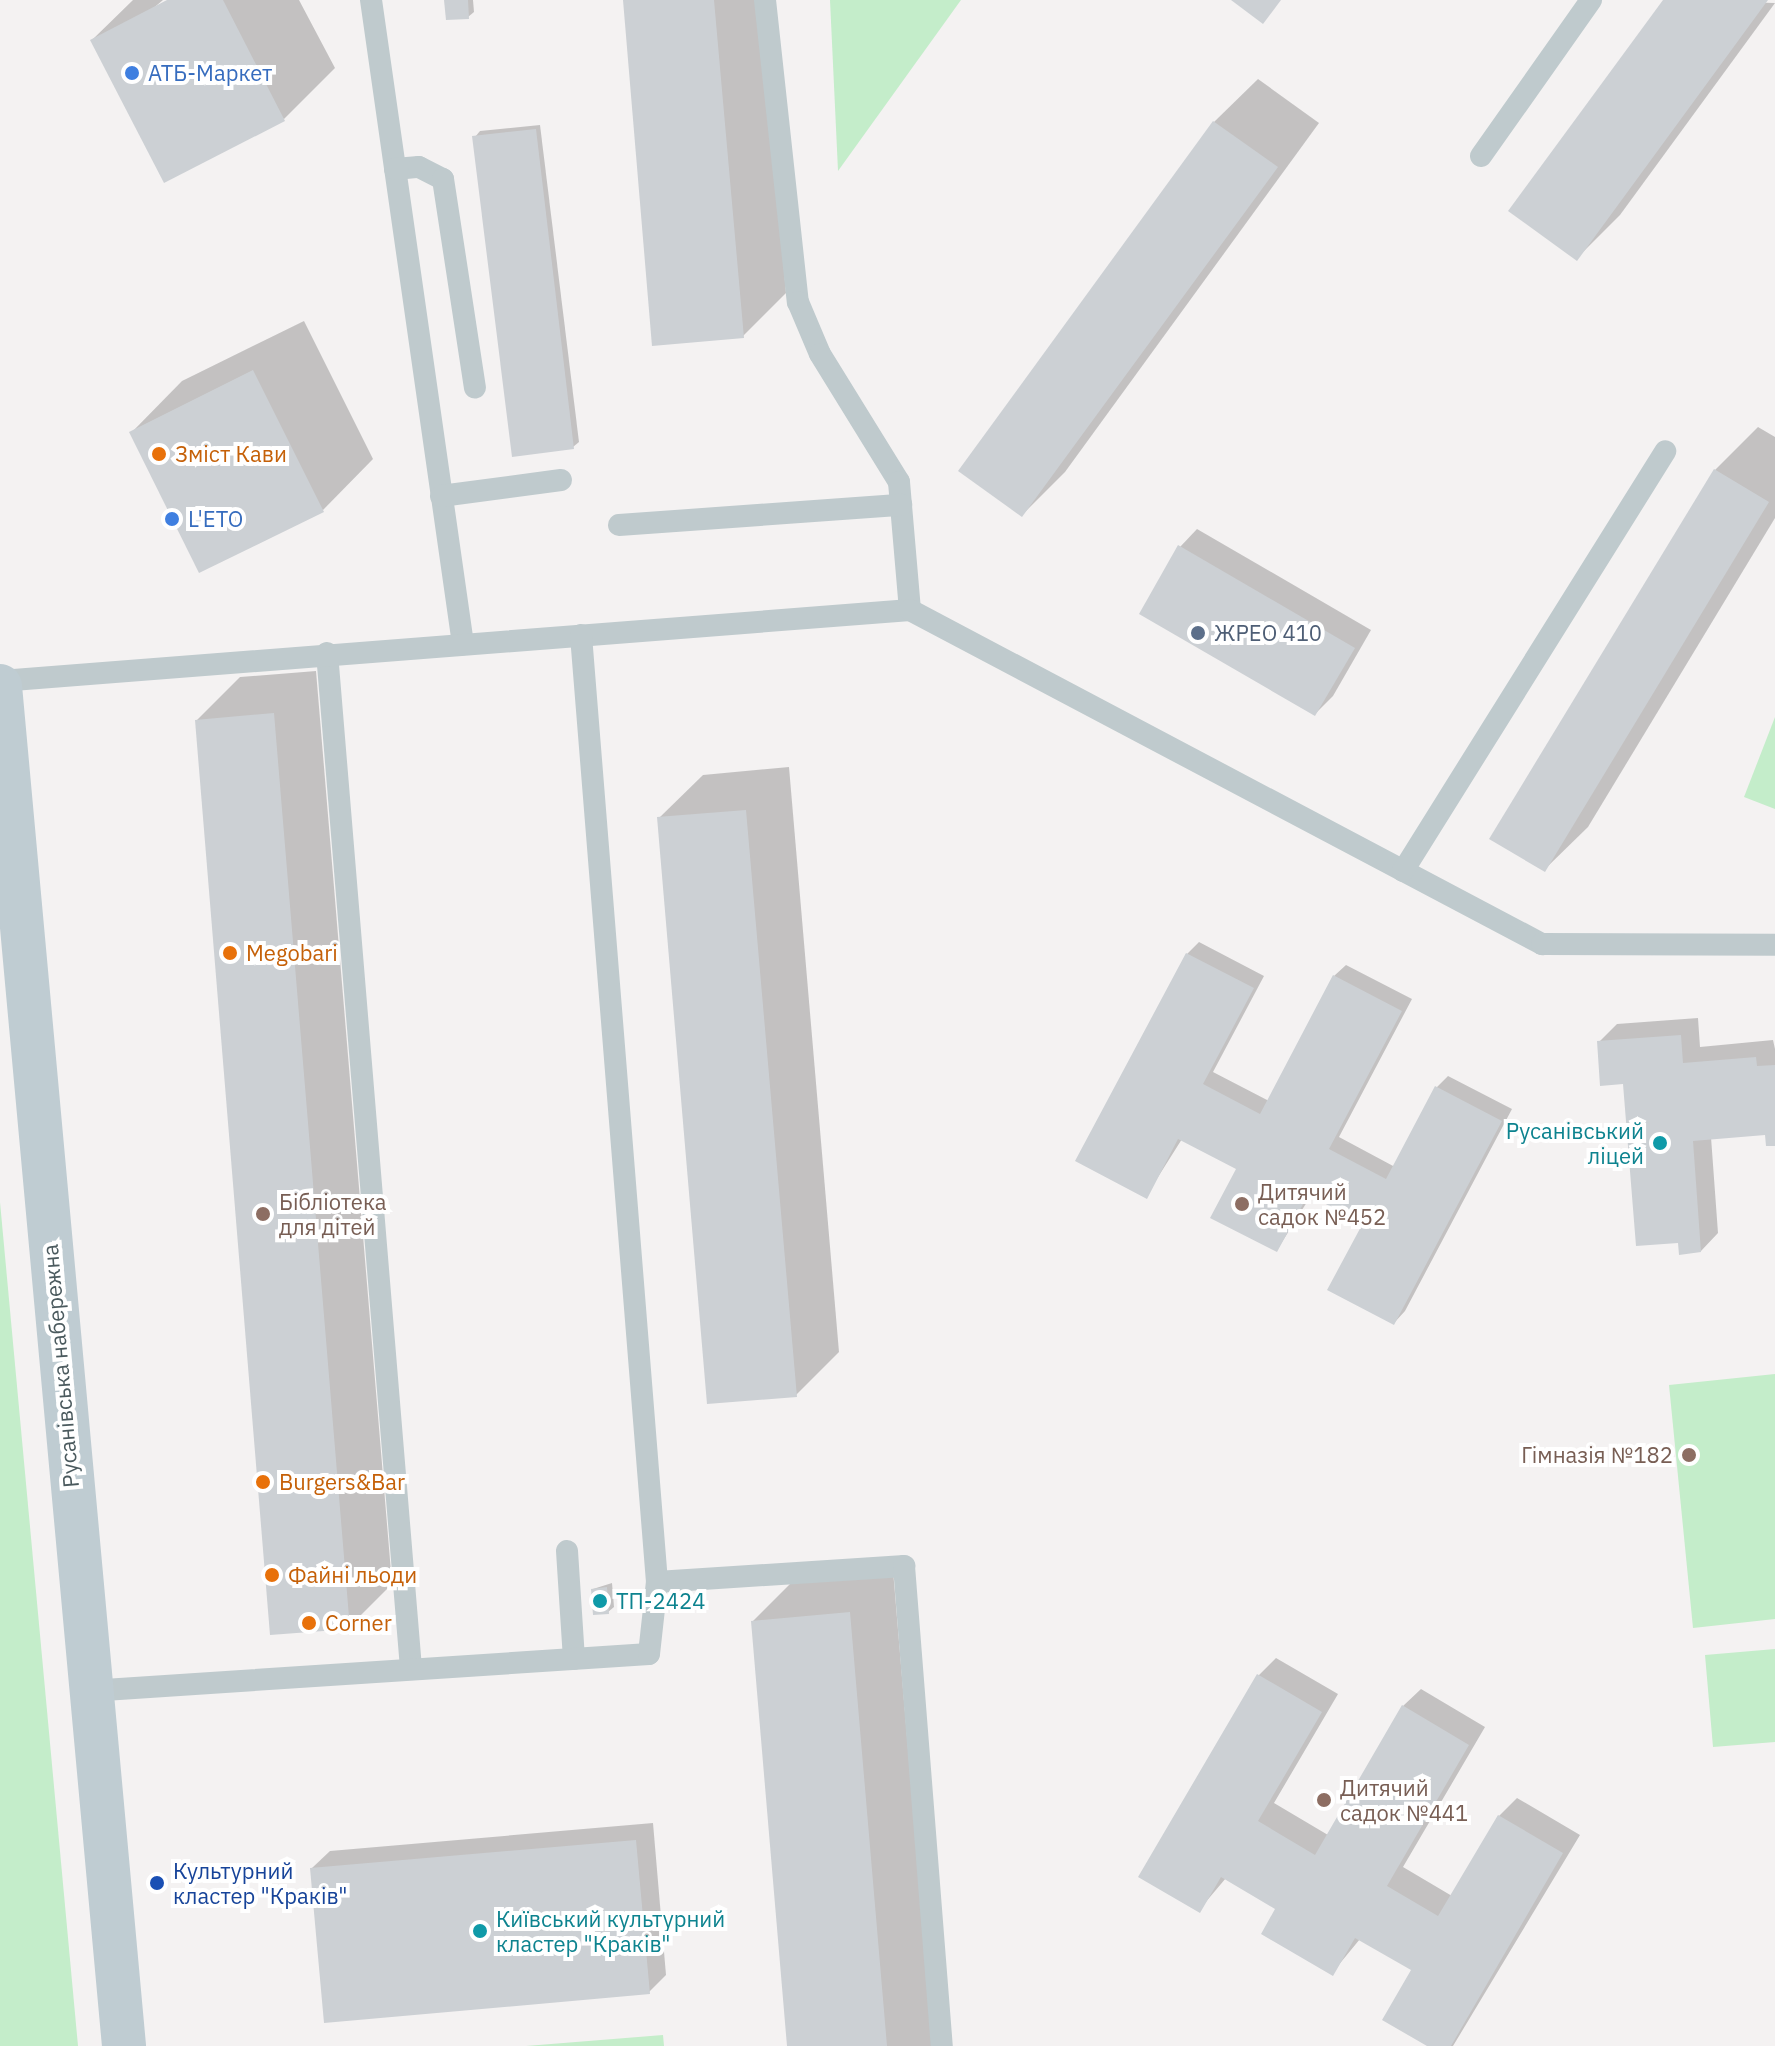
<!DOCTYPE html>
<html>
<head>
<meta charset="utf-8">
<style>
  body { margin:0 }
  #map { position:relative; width:1775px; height:2046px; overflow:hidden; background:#f4f2f2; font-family:"IBM Plex Sans",sans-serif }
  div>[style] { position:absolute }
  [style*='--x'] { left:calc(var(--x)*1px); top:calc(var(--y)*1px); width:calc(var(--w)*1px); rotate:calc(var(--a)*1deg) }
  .green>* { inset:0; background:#c4edca }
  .shadow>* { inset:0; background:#0003 }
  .building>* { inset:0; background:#ccd0d4 }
  .lane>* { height:22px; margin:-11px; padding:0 11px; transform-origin:11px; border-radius:11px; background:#bfcacd }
  .secondary>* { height:44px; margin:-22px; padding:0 22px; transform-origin:22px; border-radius:22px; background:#bfccd2 }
  .dots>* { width:22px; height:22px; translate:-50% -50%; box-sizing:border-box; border:4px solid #fff; border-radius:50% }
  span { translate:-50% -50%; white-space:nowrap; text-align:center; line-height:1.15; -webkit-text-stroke:8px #fff; paint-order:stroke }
  .shop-label { font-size:22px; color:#366cbe }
  .left { translate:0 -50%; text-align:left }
  .food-label { font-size:22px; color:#c56008 }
  .service-label { font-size:22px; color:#4e5e75 }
  .culture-label { font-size:22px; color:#0d838f }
  .right { translate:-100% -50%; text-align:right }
  .education-label { font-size:22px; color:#785e54 }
  .street-label { font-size:22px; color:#4b5a5e }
  .transit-label { font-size:22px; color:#164399 }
</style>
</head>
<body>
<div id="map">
  <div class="green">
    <div style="clip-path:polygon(830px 0,961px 0,838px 171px)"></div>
    <div style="clip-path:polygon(1775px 717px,1775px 809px,1744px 797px)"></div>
    <div style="clip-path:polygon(0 1202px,78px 2046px,0 2046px)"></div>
    <div style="clip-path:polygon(1775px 1374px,1775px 1619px,1693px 1628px,1669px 1385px)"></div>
    <div style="clip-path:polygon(1775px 1649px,1775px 1742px,1713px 1747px,1705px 1655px)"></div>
    <div style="clip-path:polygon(663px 2035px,664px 2046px,526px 2046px)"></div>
  </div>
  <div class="shadow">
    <div style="clip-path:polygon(133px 0,163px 0,150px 11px,172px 0,299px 0,335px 68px,284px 119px,92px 40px)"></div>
    <div style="clip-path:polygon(447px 0,473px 0,474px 12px,468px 17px)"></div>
    <div style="clip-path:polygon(625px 0,761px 0,786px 293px,743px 336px)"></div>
    <div style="clip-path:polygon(1665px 0,1775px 3px,1620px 215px,1577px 258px)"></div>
    <div style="clip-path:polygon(1258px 79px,1319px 123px,1065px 472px,1022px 515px,961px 470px,1214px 122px)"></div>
    <div style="clip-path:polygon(540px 125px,579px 442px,573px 447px,475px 137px,480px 131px)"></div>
    <div style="clip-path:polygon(304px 321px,373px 459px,323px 510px,132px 432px,182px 381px)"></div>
    <div style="clip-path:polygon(1758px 427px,1775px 437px,1775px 518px,1588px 827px,1544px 870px,1715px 470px)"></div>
    <div style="clip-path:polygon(1197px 529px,1371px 630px,1333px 696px,1315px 714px,1180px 547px)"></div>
    <div style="clip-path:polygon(316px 671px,392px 1584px,349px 1627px,197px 720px,240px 677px)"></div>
    <div style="clip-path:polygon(789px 767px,839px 1352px,796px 1395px,659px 818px,703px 775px)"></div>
    <div style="clip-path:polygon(1199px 942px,1264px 976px,1213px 1072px,1269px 1101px,1334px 976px,1346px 965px,1412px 999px,1339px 1137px,1395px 1167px,1436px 1088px,1448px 1076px,1512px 1109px,1405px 1311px,1394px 1323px,1365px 1222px,1312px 1194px,1277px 1250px,1238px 1169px,1182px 1139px,1146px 1196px,1187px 954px)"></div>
    <div style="clip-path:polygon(1698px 1018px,1700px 1047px,1773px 1040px,1775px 1049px,1775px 1144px,1767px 1133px,1711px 1137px,1718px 1233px,1701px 1251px,1680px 1241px,1625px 1082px,1599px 1042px,1617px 1024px)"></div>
    <div style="clip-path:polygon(893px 1570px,933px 2046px,789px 2046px,753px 1621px,796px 1578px)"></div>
    <div style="clip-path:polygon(612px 1583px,614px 1607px,608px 1612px,593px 1589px)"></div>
    <div style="clip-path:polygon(1276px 1658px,1338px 1694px,1274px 1803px,1328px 1835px,1403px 1706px,1421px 1689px,1485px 1727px,1403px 1867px,1452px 1896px,1499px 1816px,1517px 1798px,1580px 1835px,1453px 2046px,1431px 2046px,1413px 1969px,1360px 1939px,1332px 1973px,1278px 1908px,1226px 1878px,1199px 1910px,1258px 1676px)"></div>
    <div style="clip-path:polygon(653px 1823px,666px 1975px,649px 1992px,312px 1868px,330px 1851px)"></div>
  </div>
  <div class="building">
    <div style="clip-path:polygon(167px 0,223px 0,285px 121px,164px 183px,90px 40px)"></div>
    <div style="clip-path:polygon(444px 0,468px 0,469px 19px,446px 20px)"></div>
    <div style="clip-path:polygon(623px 0,714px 0,744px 338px,652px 346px)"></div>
    <div style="clip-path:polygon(1231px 0,1281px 0,1263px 24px)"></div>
    <div style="clip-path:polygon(1663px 0,1768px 0,1577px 261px,1508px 211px)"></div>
    <div style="clip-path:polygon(1213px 121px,1278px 167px,1022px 517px,958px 471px)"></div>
    <div style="clip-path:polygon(536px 129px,574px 449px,512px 457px,472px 136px)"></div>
    <div style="clip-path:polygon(253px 370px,324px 512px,199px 573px,129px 432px)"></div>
    <div style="clip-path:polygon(1714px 469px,1769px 502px,1545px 872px,1489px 839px)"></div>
    <div style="clip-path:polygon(1178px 545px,1355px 648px,1315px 716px,1139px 614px)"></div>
    <div style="clip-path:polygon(274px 713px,350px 1629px,270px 1635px,195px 720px)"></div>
    <div style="clip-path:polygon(746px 810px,797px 1397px,707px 1404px,657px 817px)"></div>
    <div style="clip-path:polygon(1186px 953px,1254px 988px,1203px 1084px,1260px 1114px,1333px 975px,1402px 1011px,1329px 1149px,1386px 1179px,1435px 1086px,1502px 1121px,1394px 1325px,1327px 1290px,1363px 1223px,1308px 1195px,1277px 1252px,1210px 1218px,1236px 1169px,1178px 1139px,1147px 1199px,1075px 1161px)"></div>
    <div style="clip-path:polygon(1681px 1035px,1683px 1063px,1756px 1057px,1757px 1066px,1775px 1065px,1775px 1146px,1766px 1146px,1765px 1135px,1693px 1141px,1701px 1252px,1679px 1255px,1678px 1243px,1636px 1246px,1623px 1084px,1600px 1086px,1597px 1041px)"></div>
    <div style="clip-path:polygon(607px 1587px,609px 1614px,593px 1615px,591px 1589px)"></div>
    <div style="clip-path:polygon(850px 1612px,887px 2046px,787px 2046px,751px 1621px)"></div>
    <div style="clip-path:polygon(1257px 1674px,1322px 1712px,1258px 1821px,1315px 1855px,1402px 1705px,1469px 1745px,1387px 1886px,1438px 1916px,1498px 1815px,1563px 1853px,1451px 2046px,1427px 2046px,1382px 2020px,1411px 1970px,1355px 1938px,1333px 1976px,1261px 1934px,1275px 1909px,1221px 1877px,1200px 1913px,1138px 1877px)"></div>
    <div style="clip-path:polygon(636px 1840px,650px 1994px,324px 2023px,310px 1868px)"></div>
  </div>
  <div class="lane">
    <div style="--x:371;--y:0;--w:651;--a:81.87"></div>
    <div style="--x:765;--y:0;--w:304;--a:83.8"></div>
    <div style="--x:798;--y:302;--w:56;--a:67.1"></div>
    <div style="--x:820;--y:354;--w:150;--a:58.3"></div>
    <div style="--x:899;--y:482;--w:128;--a:85.1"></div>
    <div style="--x:1481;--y:156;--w:191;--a:-54.8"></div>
    <div style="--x:395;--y:169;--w:24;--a:-5"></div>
    <div style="--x:419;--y:167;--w:27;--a:27"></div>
    <div style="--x:443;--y:179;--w:211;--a:81.3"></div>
    <div style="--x:441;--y:496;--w:121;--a:-7.6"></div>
    <div style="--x:619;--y:525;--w:283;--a:-4.1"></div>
    <div style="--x:327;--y:653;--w:1018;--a:85.27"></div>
    <div style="--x:0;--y:681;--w:913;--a:-4.46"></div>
    <div style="--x:910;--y:610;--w:715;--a:27.86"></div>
    <div style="--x:1542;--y:944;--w:233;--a:0.2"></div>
    <div style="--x:1403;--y:871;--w:495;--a:-58"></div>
    <div style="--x:567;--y:1551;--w:108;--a:86.3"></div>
    <div style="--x:657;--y:1582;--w:248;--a:-3.7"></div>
    <div style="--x:904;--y:1566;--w:482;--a:85.5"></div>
    <div style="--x:89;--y:1691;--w:561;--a:-3.78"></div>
    <div style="--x:649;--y:1654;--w:72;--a:-83.7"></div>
    <div style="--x:657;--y:1582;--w:950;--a:-94.59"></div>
  </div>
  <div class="secondary">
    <div style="--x:0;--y:686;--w:1366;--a:84.79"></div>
  </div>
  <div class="dots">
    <div style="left:132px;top:73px;background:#3f7fe0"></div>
    <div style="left:159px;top:454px;background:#e8710a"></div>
    <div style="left:172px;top:519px;background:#3f7fe0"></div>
    <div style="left:1198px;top:633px;background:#5c6f8a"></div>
    <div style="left:230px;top:953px;background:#e8710a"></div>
    <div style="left:1660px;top:1143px;background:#0f9aa8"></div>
    <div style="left:1242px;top:1204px;background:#8d6e63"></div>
    <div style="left:263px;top:1214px;background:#8d6e63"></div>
    <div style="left:1689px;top:1455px;background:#8d6e63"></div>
    <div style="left:263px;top:1482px;background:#e8710a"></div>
    <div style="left:272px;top:1575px;background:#e8710a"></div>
    <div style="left:600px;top:1601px;background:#0f9aa8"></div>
    <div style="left:309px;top:1623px;background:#e8710a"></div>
    <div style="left:1324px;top:1800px;background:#8d6e63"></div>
    <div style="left:157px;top:1883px;background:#1a4fb4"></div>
    <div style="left:480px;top:1931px;background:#0f9aa8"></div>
  </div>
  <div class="shop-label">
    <span class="left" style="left:148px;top:73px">АТБ-Маркет</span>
    <span class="left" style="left:188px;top:519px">L'ETO</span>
  </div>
  <div class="food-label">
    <span class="left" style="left:175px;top:454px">Зміст Кави</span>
    <span class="left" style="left:246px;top:953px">Megobari</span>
    <span class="left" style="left:279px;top:1482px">Burgers&amp;Bar</span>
    <span class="left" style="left:288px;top:1575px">Файні льоди</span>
    <span class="left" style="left:325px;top:1623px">Corner</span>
  </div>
  <div class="service-label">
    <span class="left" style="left:1214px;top:633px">ЖРЕО 410</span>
  </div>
  <div class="culture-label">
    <span class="right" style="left:1644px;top:1143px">Русанівський<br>ліцей</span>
    <span class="left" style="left:616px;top:1601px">ТП-2424</span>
    <span class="left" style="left:496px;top:1931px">Київський культурний<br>кластер "Краків"</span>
  </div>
  <div class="education-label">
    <span class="left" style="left:1258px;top:1204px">Дитячий<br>садок №452</span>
    <span class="left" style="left:279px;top:1214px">Бібліотека<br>для дітей</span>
    <span class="right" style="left:1673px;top:1455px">Гімназія №182</span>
    <span class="left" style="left:1340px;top:1800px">Дитячий<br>садок №441</span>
  </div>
  <div class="street-label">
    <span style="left:60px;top:1366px;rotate:-95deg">Русанівська набережна</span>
  </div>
  <div class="transit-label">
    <span class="left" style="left:173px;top:1883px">Культурний<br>кластер "Краків"</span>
  </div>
</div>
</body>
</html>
